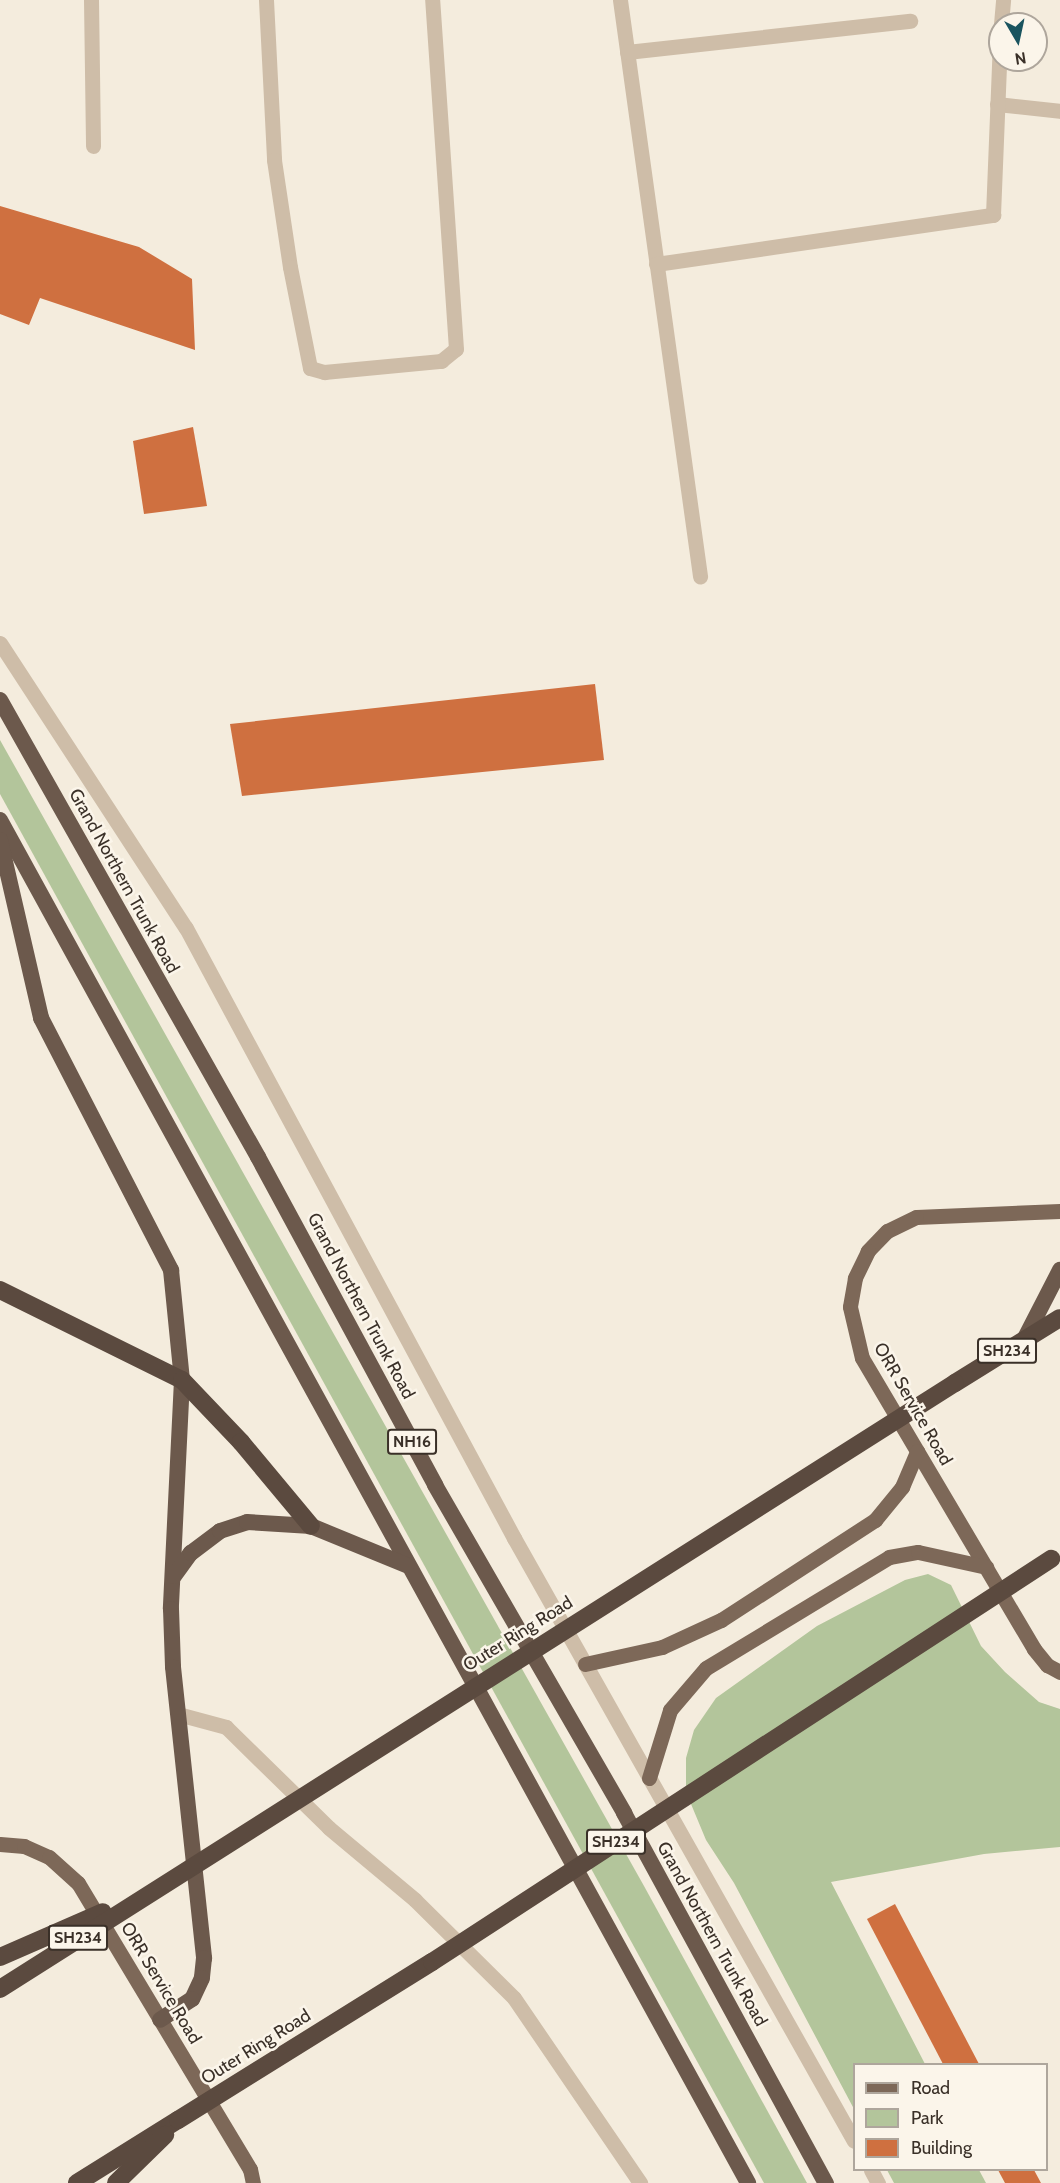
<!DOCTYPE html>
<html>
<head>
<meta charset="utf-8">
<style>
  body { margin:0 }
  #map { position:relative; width:1060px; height:2183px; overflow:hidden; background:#f4ecdd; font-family:Cabin,sans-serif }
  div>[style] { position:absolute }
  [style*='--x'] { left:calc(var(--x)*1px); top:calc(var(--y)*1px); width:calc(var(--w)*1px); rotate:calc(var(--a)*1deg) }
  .green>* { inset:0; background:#b3c59b }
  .building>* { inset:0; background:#cf7040 }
  .minor>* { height:15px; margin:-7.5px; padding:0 7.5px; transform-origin:7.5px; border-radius:7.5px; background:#cebda8 }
  .tertiary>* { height:15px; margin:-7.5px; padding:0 7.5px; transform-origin:7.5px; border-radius:7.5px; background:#cebda8 }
  .primary>* { height:15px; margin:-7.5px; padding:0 7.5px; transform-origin:7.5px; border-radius:7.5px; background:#7d6858 }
  .trunk>* { height:16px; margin:-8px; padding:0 8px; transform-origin:8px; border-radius:8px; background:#6c594c }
  .motorway>* { height:18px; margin:-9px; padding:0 9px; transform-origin:9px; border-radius:9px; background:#5b4a3f }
  .motorway-bridge>* { height:18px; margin:-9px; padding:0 9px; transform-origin:9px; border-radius:9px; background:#5b4a3f }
  span { translate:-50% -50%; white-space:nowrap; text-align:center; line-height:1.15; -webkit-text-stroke:5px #fbf5ea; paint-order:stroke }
  .shield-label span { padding:2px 4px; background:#fbf5ea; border:2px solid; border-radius:4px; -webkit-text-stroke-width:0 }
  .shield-label { font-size:16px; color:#3a3028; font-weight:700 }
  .street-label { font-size:18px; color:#3a3028 }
  .legend { position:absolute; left:853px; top:2063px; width:195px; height:108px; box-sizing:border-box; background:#fbf5ea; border:2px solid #aea69c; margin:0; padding:8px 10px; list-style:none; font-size:18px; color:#3a3028 }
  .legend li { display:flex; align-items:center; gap:12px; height:30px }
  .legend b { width:30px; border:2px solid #aea69c }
  .north { position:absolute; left:988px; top:12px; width:60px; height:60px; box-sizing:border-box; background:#fbf5ea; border:2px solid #aea69c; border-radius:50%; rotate:171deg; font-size:16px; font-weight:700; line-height:24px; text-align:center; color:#3a3028 }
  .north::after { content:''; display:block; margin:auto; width:21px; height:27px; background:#1a545f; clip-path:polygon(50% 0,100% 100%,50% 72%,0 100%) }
</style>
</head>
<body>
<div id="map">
  <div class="green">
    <div style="clip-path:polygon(0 740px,644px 1886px,807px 2183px,764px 2183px,0 794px)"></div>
    <div style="clip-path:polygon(928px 1574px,951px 1585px,981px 1646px,1005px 1672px,1039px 1702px,1060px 1709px,1060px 1847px,984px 1854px,831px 1882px,925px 2064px,854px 2064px,854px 2109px,734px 1883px,706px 1840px,686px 1792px,686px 1758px,694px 1730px,716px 1698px,817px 1626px,905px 1580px)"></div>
    <div style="clip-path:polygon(887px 2170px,979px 2170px,986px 2183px,894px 2183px)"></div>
  </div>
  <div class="building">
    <div style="clip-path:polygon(0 206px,139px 247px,192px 279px,195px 350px,40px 298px,29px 325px,0 314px)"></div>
    <div style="clip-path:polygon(193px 427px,207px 506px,144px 514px,133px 441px)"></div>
    <div style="clip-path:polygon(595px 684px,604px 760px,242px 796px,230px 724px)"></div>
    <div style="clip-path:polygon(895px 1904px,979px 2064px,943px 2064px,867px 1919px)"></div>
    <div style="clip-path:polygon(998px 2170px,1034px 2170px,1041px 2183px,1005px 2183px)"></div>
  </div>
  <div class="minor">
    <div style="--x:91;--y:0;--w:146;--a:89.2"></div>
    <div style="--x:266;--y:0;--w:160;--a:87.1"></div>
    <div style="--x:274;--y:160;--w:108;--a:81.5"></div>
    <div style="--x:290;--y:267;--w:103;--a:78.8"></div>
    <div style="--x:310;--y:368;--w:15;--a:16"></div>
    <div style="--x:324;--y:372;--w:118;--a:-5.4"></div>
    <div style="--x:441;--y:361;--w:19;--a:-39"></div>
    <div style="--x:456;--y:349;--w:350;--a:-93.9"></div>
    <div style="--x:620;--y:0;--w:582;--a:82.09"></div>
    <div style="--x:1001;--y:24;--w:24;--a:-85"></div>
    <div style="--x:627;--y:52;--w:285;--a:-6.3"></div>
    <div style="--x:997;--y:104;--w:63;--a:6.3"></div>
    <div style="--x:656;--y:264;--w:341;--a:-8.3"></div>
    <div style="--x:993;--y:215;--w:178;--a:-87.7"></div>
  </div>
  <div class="tertiary">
    <div style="--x:0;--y:643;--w:340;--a:56.9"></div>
    <div style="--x:186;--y:928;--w:693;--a:61.73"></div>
    <div style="--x:514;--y:1538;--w:692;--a:60.58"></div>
    <div style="--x:178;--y:1714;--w:50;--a:15.2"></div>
    <div style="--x:226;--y:1727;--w:144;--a:44.4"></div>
    <div style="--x:329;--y:1828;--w:112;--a:39.9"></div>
    <div style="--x:415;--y:1900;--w:139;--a:44.7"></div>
    <div style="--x:514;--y:1998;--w:224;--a:55.7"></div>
    <div style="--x:871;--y:2170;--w:15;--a:62"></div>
  </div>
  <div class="primary">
    <div style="--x:1060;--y:1211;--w:144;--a:177.6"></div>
    <div style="--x:916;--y:1217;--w:32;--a:154"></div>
    <div style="--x:887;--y:1231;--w:28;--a:134"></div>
    <div style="--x:868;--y:1251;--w:30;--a:116"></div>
    <div style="--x:855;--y:1278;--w:29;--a:100"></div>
    <div style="--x:850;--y:1307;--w:52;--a:76.8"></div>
    <div style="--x:862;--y:1358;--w:338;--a:59.4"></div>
    <div style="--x:1034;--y:1649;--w:21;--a:51"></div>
    <div style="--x:1047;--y:1665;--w:15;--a:28"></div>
    <div style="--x:585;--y:1664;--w:79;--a:-12.4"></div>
    <div style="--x:662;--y:1647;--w:65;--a:-24.6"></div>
    <div style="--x:721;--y:1620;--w:184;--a:-33"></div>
    <div style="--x:875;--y:1520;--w:43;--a:-50.7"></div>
    <div style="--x:902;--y:1487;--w:39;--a:-67"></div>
    <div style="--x:649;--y:1778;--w:71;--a:-72.8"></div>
    <div style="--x:670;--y:1710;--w:55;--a:-49.4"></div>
    <div style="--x:706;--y:1668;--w:214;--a:-31.2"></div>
    <div style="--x:889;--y:1557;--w:29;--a:-10"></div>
    <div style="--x:918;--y:1552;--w:70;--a:12.4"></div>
    <div style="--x:0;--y:1844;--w:24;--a:5"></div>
    <div style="--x:24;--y:1846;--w:27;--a:24"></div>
    <div style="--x:49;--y:1857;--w:39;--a:42"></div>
    <div style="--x:78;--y:1883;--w:334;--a:59"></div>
    <div style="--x:250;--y:2169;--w:14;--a:78"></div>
  </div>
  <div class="trunk">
    <div style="--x:0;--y:700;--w:525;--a:60.55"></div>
    <div style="--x:258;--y:1157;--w:373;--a:61.6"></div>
    <div style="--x:435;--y:1485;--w:379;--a:60"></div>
    <div style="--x:624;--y:1813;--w:422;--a:61.4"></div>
    <div style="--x:0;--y:820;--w:1555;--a:61.24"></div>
    <div style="--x:0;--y:840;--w:183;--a:77"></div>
    <div style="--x:41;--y:1018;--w:284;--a:62.7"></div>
    <div style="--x:171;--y:1270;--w:111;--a:84.3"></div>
    <div style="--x:182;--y:1380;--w:229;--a:92.8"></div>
    <div style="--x:171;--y:1609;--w:58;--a:88"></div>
    <div style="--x:173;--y:1667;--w:293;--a:83.9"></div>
    <div style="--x:204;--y:1958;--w:20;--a:96"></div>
    <div style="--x:202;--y:1978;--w:23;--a:115"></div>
    <div style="--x:192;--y:1999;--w:38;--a:147"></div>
    <div style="--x:1024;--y:1340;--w:79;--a:-62.8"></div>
    <div style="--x:174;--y:1576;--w:29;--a:-54"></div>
    <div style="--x:191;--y:1553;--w:36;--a:-37"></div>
    <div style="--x:220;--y:1531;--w:28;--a:-18"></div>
    <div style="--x:247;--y:1522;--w:64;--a:3.6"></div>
    <div style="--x:311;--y:1526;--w:103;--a:22.3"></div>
  </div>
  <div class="motorway">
    <div style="--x:0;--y:1290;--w:203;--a:26.3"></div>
    <div style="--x:182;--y:1380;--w:86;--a:46.4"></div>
    <div style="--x:241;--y:1442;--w:109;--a:50.2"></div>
    <div style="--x:955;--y:1383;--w:123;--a:-31.8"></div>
    <div style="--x:77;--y:2183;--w:119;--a:-32"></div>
    <div style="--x:116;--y:2183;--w:69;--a:-44.4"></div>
  </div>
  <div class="motorway-bridge">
    <div style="--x:0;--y:1957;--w:112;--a:-23.6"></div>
    <div style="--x:0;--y:1989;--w:1131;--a:-32.4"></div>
    <div style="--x:178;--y:2120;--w:299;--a:-31.9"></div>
    <div style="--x:432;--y:1962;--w:739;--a:-33.07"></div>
  </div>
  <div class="shield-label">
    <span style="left:1007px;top:1351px">SH234</span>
    <span style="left:412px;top:1442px">NH16</span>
    <span style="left:616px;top:1842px">SH234</span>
    <span style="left:78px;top:1938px">SH234</span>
  </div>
  <div class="street-label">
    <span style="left:124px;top:881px;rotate:61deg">Grand Northern Trunk Road</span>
    <span style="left:361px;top:1306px;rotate:62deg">Grand Northern Trunk Road</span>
    <span style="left:913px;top:1404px;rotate:60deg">ORR Service Road</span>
    <span style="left:518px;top:1634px;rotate:-32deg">Outer Ring Road</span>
    <span style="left:712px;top:1934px;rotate:61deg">Grand Northern Trunk Road</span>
    <span style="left:161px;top:1983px;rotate:59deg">ORR Service Road</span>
    <span style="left:256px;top:2047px;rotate:-32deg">Outer Ring Road</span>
  </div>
  <ul class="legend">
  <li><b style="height:8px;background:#7d6858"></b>Road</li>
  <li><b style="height:16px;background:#b3c59b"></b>Park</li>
  <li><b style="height:16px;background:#cf7040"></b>Building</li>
  </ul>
  <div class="north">N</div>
</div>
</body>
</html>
